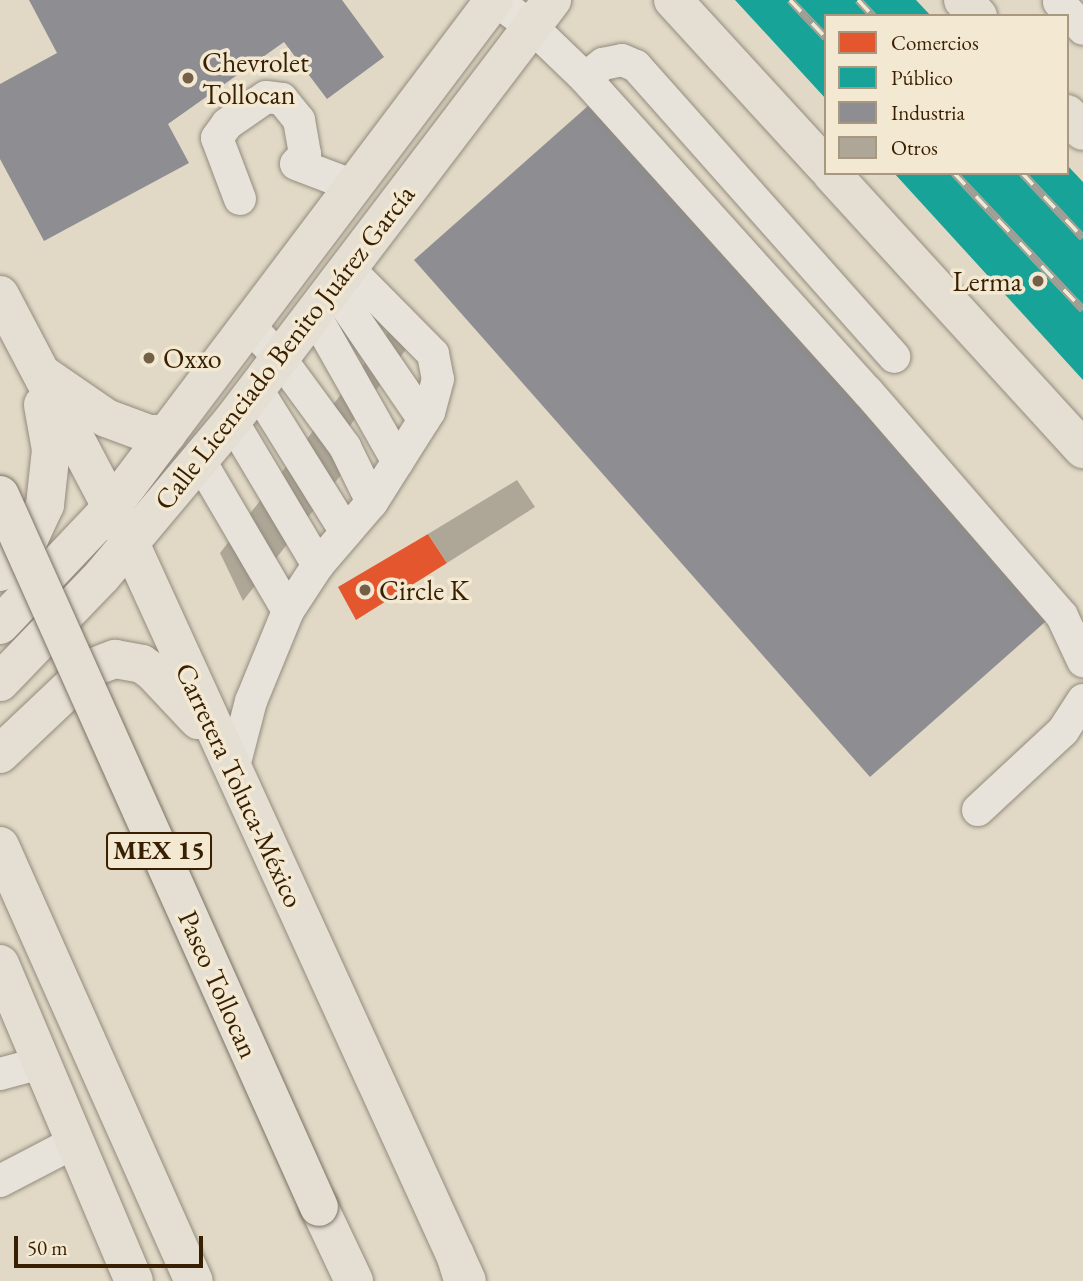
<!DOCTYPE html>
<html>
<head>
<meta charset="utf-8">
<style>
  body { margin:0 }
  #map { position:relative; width:1083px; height:1281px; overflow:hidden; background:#e1d9c6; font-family:"EB Garamond",serif }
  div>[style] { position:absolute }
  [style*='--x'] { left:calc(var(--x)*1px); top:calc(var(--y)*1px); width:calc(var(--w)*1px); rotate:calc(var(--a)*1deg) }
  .shops>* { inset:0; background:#e4572e }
  .public>* { inset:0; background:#17a398 }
  .industry>* { inset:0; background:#8d8d92 }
  .building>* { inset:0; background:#aea798 }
  .roads { filter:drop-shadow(0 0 2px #938b7d) drop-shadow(0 0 2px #938b7d) }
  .minor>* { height:32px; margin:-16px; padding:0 16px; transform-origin:16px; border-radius:16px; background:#e7e3da }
  .major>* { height:38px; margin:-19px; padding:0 19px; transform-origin:19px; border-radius:19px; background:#e4ded3 }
  .highway>* { height:38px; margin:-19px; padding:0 19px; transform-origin:19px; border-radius:19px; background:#e4ded3 }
  .rail>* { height:8px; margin-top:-4px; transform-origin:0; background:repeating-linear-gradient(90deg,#f3e9d2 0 16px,#a69f95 0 32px); box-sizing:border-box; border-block:2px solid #a69f95 }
  .bridges { filter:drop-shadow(0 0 2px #7a7264) drop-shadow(0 0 2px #7a7264) }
  .highway-bridge>* { height:38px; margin:-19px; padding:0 19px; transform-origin:19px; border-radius:19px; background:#e4ded3 }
  .dots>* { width:19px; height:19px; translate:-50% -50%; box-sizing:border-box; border:4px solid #f3e9d2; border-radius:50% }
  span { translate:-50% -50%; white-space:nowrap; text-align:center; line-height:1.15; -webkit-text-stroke:7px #f3e9d2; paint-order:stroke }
  .shield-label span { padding:2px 5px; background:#f3e9d2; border:2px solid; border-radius:5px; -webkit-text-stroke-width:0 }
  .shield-label { font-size:26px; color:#381f02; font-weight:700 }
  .poi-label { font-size:28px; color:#381f02 }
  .left { translate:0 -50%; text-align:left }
  .right { translate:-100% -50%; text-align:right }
  .street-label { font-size:28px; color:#381f02 }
  .legend { position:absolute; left:824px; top:14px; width:245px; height:161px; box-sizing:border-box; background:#f3e9d2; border:2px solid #a8987f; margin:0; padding:9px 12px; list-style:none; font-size:21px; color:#381f02 }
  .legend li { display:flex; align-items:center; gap:14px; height:35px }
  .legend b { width:35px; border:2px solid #a8987f }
  .scale { position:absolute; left:14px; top:1236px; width:189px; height:32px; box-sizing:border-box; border:4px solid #381f02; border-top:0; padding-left:9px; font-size:21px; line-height:24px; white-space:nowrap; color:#381f02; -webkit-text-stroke:5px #f3e9d2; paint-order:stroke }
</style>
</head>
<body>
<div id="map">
  <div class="shops">
    <div style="clip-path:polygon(428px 534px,447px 563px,356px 620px,338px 587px)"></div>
  </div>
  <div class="public">
    <div style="clip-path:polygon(735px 0,916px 0,931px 16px,826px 16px,826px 99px)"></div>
    <div style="clip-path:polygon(1067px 165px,1083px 182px,1083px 380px,894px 173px,1067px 173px)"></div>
  </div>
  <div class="industry">
    <div style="clip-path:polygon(29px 0,342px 0,384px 57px,327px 99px,284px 42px,168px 124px,189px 163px,44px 241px,0 159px,0 84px,57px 53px)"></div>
    <div style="clip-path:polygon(597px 98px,1053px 615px,870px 777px,414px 260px)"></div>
  </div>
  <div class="building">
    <div style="clip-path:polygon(396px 322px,407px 348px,330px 453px,344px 471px,243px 601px,220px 553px)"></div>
    <div style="clip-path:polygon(517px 480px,535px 507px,447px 563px,428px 534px)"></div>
  </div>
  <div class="roads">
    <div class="minor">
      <div style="--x:495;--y:0;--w:46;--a:36.1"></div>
      <div style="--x:532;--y:27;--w:74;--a:43.9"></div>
      <div style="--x:585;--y:78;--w:423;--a:48"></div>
      <div style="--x:868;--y:392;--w:296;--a:49.1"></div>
      <div style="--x:1062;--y:616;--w:50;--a:65"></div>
      <div style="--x:1059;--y:2;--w:36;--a:48"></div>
      <div style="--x:585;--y:78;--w:23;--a:-38"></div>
      <div style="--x:603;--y:64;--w:19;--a:-12"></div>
      <div style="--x:622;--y:60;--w:15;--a:23"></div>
      <div style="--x:636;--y:66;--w:389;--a:48.4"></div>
      <div style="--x:240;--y:199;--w:65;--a:-110.7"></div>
      <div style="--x:217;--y:138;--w:17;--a:-54"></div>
      <div style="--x:227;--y:124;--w:47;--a:-34.7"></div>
      <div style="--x:266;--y:97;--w:16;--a:7"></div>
      <div style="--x:282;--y:99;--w:27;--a:51"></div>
      <div style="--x:299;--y:120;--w:35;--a:80"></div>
      <div style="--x:305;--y:154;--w:13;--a:132"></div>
      <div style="--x:296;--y:164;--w:62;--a:20.8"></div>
      <div style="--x:348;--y:268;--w:121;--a:45.3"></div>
      <div style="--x:433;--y:354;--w:25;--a:79"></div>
      <div style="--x:438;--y:379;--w:34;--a:105"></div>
      <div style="--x:429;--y:412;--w:107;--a:122.3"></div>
      <div style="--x:333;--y:287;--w:161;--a:55.6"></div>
      <div style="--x:313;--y:312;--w:172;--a:60.5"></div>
      <div style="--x:248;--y:325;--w:45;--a:45.9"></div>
      <div style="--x:279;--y:357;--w:112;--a:53.7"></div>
      <div style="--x:345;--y:447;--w:61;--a:63.9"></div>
      <div style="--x:372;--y:502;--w:83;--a:130.6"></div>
      <div style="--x:256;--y:388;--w:170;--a:58"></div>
      <div style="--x:232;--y:421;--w:168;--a:59.2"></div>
      <div style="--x:318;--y:565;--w:55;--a:123.1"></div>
      <div style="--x:288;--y:611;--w:97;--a:112.3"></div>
      <div style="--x:251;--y:701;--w:71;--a:104.6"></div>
      <div style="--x:199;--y:459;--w:176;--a:59.6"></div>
      <div style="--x:978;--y:810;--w:116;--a:-42.9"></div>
      <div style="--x:1063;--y:731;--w:37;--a:-57"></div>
      <div style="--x:0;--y:1074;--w:42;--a:-15"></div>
      <div style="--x:0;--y:1181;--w:85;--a:-27.5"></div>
    </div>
    <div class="major">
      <div style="--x:673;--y:0;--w:226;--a:47.5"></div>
      <div style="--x:963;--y:0;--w:22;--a:47"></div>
      <div style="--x:1067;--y:114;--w:23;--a:47"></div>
      <div style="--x:831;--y:173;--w:374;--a:47.6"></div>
      <div style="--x:0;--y:295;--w:280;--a:62.3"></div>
      <div style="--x:130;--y:543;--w:811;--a:65.46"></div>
      <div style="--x:45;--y:376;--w:74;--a:34.5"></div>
      <div style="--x:106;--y:418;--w:46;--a:20.4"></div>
      <div style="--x:149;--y:434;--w:18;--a:0"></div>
      <div style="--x:0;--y:572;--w:44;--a:-48.7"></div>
      <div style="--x:29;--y:539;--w:38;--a:-65"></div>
      <div style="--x:45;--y:505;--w:55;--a:-83.8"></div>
      <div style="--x:51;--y:450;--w:46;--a:-100.1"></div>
      <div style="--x:0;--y:625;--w:160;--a:-46.5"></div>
      <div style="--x:110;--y:509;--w:638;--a:-52.97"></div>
      <div style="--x:0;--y:682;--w:147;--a:-46.1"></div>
      <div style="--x:102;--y:576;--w:202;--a:-50"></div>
      <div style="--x:232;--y:421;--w:529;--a:-52.76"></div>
      <div style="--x:0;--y:754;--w:125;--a:-43.4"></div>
      <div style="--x:91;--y:668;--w:26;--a:-21"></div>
      <div style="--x:115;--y:659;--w:27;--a:10"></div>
      <div style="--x:142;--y:664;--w:14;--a:36"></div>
      <div style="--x:153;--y:672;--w:66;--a:46.8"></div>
      <div style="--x:0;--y:964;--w:344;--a:67.1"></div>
    </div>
    <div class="highway">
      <div style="--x:0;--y:846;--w:476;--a:66"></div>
      <div style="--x:319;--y:1207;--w:82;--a:64.7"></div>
      <div style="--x:455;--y:1254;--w:28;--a:73"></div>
    </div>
  </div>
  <div class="rail">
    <div style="--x:790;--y:0;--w:52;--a:46.5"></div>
    <div style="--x:858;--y:0;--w:22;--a:47"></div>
    <div style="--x:954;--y:173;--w:188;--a:46.7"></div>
    <div style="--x:1022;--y:173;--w:89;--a:46.8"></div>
  </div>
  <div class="bridges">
    <div class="highway-bridge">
      <div style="--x:0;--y:495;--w:780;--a:65.87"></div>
    </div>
  </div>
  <div class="dots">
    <div style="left:188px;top:78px;background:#736047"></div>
    <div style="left:1038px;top:281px;background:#736047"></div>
    <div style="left:149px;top:358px;background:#736047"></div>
    <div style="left:365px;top:590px;background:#736047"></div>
  </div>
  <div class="shield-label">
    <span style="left:159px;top:851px">MEX 15</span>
  </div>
  <div class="poi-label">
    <span class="left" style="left:202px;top:78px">Chevrolet<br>Tollocan</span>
    <span class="right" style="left:1022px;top:281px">Lerma</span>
    <span class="left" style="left:163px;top:358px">Oxxo</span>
    <span class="left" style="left:379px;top:590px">Circle K</span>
  </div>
  <div class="street-label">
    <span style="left:284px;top:347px;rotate:-52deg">Calle Licenciado Benito Juárez García</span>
    <span style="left:240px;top:785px;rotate:65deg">Carretera Toluca-México</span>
    <span style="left:219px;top:984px;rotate:66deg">Paseo Tollocan</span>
  </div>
  <ul class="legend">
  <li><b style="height:19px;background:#e4572e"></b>Comercios</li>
  <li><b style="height:19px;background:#17a398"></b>Público</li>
  <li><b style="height:19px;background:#8d8d92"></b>Industria</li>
  <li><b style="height:19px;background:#aea798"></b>Otros</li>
  </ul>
  <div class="scale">50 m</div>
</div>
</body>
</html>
